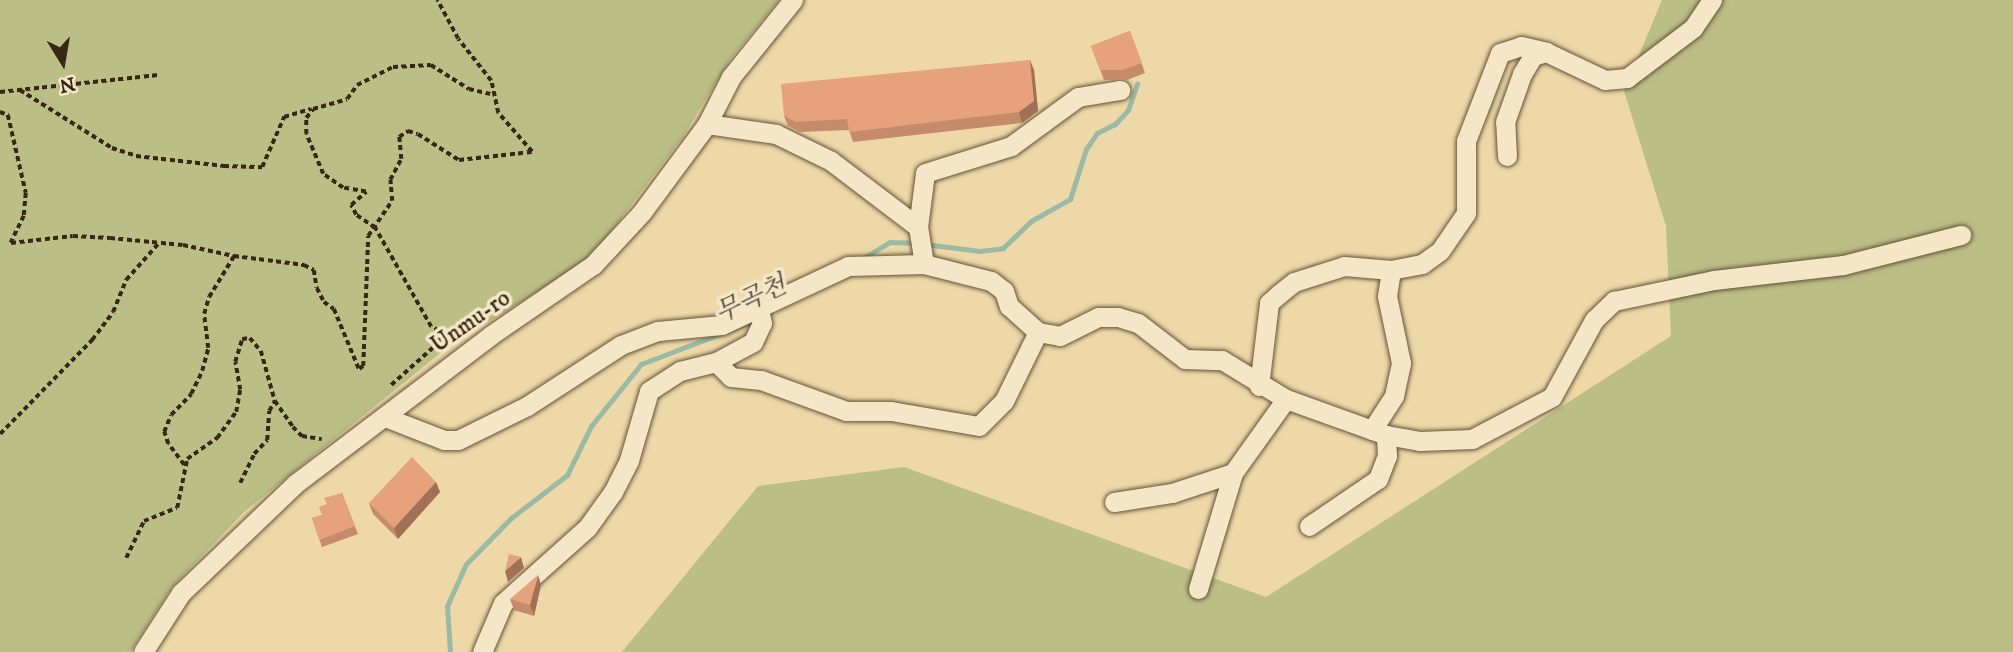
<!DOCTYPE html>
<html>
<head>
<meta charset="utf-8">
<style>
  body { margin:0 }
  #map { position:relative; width:2013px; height:652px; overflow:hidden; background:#eed8a7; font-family:"IM FELL DW Pica","Noto Serif KR",serif }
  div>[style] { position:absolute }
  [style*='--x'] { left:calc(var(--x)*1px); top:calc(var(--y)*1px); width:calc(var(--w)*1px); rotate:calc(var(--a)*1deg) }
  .green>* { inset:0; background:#bbbe85 }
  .stream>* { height:5px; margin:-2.5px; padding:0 2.5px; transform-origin:2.5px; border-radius:2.5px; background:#9abaa5 }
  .path>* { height:3.5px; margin-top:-1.75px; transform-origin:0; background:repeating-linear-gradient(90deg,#362815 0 5px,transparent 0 8.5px) }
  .roads { filter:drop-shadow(0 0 2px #64543a) drop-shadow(0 0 2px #64543a) }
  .minor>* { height:19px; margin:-9.5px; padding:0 9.5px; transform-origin:9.5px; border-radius:9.5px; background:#f4e6c6 }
  .wall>* { inset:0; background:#c68b6b }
  .shaded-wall>* { inset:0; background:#a17157 }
  .building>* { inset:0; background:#e6a27c }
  span { translate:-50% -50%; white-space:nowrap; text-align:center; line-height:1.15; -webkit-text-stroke:7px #f4e6c6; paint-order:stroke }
  .street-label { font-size:24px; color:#362815 }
  .water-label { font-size:26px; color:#4f4c39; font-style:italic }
  .north { position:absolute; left:28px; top:28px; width:70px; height:70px; -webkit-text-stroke:5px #f4e6c6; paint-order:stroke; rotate:169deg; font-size:19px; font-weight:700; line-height:28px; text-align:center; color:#362815 }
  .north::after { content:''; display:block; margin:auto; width:24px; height:32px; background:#362815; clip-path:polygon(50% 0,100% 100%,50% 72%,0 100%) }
</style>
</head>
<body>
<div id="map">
  <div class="green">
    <div style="clip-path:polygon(0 0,779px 0,731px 58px,682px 138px,589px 260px,449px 346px,244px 512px,172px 587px,130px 652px,0 652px)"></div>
    <div style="clip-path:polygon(1662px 0,2013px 0,2013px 652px,622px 652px,758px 486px,904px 467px,1266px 597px,1671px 336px,1666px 226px,1624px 91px)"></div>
  </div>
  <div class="stream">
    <div style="--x:925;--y:244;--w:55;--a:7.3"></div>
    <div style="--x:980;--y:251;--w:23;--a:-7"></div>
    <div style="--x:1003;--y:248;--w:39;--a:-44"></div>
    <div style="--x:1031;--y:221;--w:45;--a:-29.4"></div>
    <div style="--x:1070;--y:199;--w:52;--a:-72.3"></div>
    <div style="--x:1086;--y:149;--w:19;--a:-55"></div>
    <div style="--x:1097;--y:133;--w:20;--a:-27"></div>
    <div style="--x:1115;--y:124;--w:19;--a:-47"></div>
    <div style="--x:1128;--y:110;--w:28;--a:-71"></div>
    <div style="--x:860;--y:260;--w:35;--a:-31"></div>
    <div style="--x:890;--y:242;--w:25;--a:2"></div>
    <div style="--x:450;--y:652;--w:46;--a:-93.7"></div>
    <div style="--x:447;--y:606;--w:46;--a:-65.7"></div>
    <div style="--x:466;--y:564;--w:64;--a:-45.6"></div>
    <div style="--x:511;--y:518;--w:71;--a:-37.5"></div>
    <div style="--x:567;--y:475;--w:55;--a:-63.9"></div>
    <div style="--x:591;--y:426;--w:80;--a:-51.1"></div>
    <div style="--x:641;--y:364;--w:123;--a:-20.9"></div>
  </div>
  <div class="path">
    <div style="--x:20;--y:90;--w:109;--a:32.2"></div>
    <div style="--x:112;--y:148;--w:25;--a:18"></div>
    <div style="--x:136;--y:156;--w:89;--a:6.5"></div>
    <div style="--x:224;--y:166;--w:38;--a:2"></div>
    <div style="--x:262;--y:167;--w:55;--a:-66.3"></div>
    <div style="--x:284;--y:117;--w:28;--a:-17"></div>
    <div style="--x:0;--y:92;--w:159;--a:-6.1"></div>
    <div style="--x:0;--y:112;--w:9;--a:21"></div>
    <div style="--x:8;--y:115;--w:80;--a:77"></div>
    <div style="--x:26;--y:193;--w:23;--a:95"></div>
    <div style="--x:24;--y:216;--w:30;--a:116"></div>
    <div style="--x:11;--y:243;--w:62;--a:-6.4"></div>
    <div style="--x:73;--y:236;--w:37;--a:3"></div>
    <div style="--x:110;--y:238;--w:73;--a:5.5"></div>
    <div style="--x:183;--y:245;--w:52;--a:12.2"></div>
    <div style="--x:462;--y:335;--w:16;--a:180"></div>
    <div style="--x:446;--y:335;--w:17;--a:-152"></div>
    <div style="--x:431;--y:327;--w:114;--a:-119.5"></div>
    <div style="--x:375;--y:228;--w:23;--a:-146"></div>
    <div style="--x:356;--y:215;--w:11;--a:-117"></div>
    <div style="--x:351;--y:205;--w:20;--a:-41"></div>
    <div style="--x:366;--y:192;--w:23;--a:-170"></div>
    <div style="--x:343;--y:188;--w:24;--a:-145"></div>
    <div style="--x:323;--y:174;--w:43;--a:-113"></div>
    <div style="--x:306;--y:134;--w:16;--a:-90"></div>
    <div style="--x:306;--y:118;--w:11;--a:-52"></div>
    <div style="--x:313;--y:109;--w:35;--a:-16"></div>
    <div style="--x:347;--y:99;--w:17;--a:-54"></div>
    <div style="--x:357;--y:85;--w:40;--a:-26.6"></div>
    <div style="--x:393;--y:67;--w:38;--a:-3"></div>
    <div style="--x:431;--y:65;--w:45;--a:32.3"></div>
    <div style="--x:469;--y:89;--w:26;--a:13"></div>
    <div style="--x:391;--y:385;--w:63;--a:-41.8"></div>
    <div style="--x:438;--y:343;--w:11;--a:-80"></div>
    <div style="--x:0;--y:434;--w:132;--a:-45.6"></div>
    <div style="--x:92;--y:340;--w:35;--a:-53"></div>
    <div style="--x:113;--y:312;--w:35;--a:-68"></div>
    <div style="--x:126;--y:280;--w:48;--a:-48.4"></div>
    <div style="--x:184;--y:465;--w:26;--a:-127"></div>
    <div style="--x:168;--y:444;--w:13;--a:-108"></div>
    <div style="--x:164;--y:432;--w:18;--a:-68"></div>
    <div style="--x:171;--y:415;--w:29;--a:-46"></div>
    <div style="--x:191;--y:394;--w:25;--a:-64"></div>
    <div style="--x:202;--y:371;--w:24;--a:-75"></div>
    <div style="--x:208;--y:348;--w:34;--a:-97"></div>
    <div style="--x:204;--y:314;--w:18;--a:-74"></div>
    <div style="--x:209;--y:297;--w:48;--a:-58.6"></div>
    <div style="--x:234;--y:256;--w:71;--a:7.3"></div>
    <div style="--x:304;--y:265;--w:11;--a:27"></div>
    <div style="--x:314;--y:270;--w:18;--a:81"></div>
    <div style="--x:317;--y:288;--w:16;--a:63"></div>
    <div style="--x:324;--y:302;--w:12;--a:35"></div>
    <div style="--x:334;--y:309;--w:65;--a:67.4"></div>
    <div style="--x:359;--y:369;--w:5;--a:-37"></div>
    <div style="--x:363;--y:366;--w:130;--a:-87.8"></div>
    <div style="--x:368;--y:236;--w:42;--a:-55.6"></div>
    <div style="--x:392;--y:201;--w:21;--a:-95"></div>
    <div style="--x:390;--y:180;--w:24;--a:-62"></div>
    <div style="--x:401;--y:159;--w:22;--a:-95"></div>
    <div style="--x:399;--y:137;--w:11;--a:-34"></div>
    <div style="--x:408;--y:131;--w:10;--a:17"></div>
    <div style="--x:418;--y:134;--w:49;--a:32.4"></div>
    <div style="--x:459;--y:160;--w:73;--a:-6.3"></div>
    <div style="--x:532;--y:152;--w:52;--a:-131.1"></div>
    <div style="--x:498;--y:113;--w:33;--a:-102"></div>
    <div style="--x:491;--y:81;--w:53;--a:-128.2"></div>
    <div style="--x:458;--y:39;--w:44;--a:-118.3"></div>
    <div style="--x:240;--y:483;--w:32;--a:-64"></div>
    <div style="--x:254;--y:454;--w:19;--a:-47"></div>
    <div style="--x:267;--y:440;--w:29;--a:-86"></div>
    <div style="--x:269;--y:411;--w:12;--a:-59"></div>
    <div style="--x:126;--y:558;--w:41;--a:-64.1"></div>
    <div style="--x:144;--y:521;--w:35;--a:-22"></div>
    <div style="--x:177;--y:508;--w:50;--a:-78.5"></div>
    <div style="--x:187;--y:459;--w:37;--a:-35"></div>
    <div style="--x:217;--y:438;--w:32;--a:-54"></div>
    <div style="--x:236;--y:412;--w:22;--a:-80"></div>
    <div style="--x:240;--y:390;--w:28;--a:-100"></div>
    <div style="--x:235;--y:362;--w:24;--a:-73"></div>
    <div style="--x:242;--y:339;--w:8;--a:-7"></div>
    <div style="--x:250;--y:338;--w:17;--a:50"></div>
    <div style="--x:261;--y:351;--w:52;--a:74.4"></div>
    <div style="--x:275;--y:401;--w:32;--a:55"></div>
    <div style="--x:293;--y:427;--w:13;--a:45"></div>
    <div style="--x:302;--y:436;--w:20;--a:9"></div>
  </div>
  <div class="roads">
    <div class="minor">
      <div style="--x:707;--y:124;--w:70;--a:8.2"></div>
      <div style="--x:776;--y:134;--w:61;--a:26.1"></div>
      <div style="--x:831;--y:161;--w:109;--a:37.2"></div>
      <div style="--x:1507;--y:156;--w:34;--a:-93"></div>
      <div style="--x:1505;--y:122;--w:51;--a:-70.5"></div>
      <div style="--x:1522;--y:74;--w:21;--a:-59"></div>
      <div style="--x:1533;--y:56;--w:14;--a:-17"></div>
      <div style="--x:924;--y:264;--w:37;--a:-99"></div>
      <div style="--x:918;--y:227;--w:54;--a:-82.6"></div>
      <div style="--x:925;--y:173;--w:90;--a:-17.4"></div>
      <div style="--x:1011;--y:146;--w:83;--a:-36.2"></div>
      <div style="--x:1078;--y:97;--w:43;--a:-9.5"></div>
      <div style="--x:716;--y:362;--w:21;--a:45"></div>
      <div style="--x:731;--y:377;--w:30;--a:6"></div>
      <div style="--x:761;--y:380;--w:90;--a:20"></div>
      <div style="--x:846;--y:411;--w:45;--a:0"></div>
      <div style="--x:891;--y:411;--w:89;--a:9.7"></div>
      <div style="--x:979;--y:426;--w:35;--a:-45"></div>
      <div style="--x:1004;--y:401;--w:77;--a:-63.8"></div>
      <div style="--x:1259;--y:386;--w:84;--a:-83.1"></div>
      <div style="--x:1269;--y:303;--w:13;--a:-42"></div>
      <div style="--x:1279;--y:294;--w:19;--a:-39"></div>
      <div style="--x:1294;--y:282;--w:52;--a:-17.7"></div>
      <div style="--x:1344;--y:266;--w:47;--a:4.9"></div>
      <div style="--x:385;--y:417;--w:63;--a:21.3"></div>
      <div style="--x:444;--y:440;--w:14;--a:0"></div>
      <div style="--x:458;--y:440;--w:77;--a:-26.2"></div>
      <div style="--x:527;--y:406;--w:112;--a:-33"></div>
      <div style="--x:621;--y:345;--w:40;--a:-21"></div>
      <div style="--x:658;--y:331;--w:64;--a:-5.4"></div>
      <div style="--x:722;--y:325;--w:139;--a:-25.1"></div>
      <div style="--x:848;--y:266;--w:76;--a:-1.5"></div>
      <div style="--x:924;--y:264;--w:69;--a:14.2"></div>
      <div style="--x:991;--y:281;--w:16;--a:38"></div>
      <div style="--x:1004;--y:291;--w:16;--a:72"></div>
      <div style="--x:1009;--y:306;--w:39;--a:42"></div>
      <div style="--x:1038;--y:332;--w:22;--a:10"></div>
      <div style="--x:1060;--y:336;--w:42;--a:-26.6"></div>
      <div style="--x:1098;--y:317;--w:20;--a:0"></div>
      <div style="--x:1118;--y:317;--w:21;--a:17"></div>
      <div style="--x:1138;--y:323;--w:59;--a:37.5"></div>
      <div style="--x:1185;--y:359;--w:37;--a:2"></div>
      <div style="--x:1222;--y:360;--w:75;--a:31.4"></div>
      <div style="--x:1286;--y:399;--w:106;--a:19.8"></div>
      <div style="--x:1386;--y:435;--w:35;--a:10"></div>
      <div style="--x:1420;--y:441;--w:52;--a:-2.2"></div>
      <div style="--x:1472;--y:439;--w:90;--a:-27.7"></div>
      <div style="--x:1552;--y:397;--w:88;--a:-61.4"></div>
      <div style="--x:1594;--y:320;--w:28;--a:-44"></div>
      <div style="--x:1614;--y:301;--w:102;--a:-11.9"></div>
      <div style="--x:1714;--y:280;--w:130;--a:-6.6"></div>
      <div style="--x:1843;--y:265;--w:122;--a:-14.3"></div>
      <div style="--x:1372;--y:430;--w:40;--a:-57.1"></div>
      <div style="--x:1394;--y:396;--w:34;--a:-78"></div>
      <div style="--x:1401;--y:363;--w:68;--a:-101.8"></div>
      <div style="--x:1387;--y:296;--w:26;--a:-81"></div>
      <div style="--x:1391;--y:270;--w:32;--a:-11"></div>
      <div style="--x:1422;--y:264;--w:22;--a:-36"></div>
      <div style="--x:1440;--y:251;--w:46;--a:-55.6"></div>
      <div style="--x:1466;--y:213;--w:72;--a:-90"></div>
      <div style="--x:1466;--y:141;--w:94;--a:-68.9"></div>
      <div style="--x:1500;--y:53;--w:22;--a:-18"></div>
      <div style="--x:1521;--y:46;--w:26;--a:13"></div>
      <div style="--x:1546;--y:52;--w:65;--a:25.4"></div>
      <div style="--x:1605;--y:80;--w:22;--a:-5"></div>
      <div style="--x:1627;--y:78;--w:83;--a:-37.1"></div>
      <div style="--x:1693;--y:28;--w:34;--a:-56"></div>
      <div style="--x:1114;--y:502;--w:59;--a:-8.8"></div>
      <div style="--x:1172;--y:493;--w:64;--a:-18.2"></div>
      <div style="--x:1233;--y:473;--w:91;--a:-54.4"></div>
      <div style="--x:1309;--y:526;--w:83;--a:-34.3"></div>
      <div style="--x:1378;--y:479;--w:25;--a:-69"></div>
      <div style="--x:1387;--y:456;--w:21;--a:-93"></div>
      <div style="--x:1198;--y:589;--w:121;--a:-73.2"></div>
      <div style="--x:143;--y:652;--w:70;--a:-57.2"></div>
      <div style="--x:181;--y:593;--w:158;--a:-43.7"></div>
      <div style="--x:295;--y:484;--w:246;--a:-37.2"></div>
      <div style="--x:491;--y:335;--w:124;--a:-34.5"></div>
      <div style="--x:593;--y:265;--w:72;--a:-47.2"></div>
      <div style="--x:642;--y:212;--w:109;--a:-53.5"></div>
      <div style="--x:707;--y:124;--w:53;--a:-62.9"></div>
      <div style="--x:731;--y:77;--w:99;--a:-51.2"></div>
      <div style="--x:482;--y:652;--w:53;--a:-66.8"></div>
      <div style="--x:503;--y:603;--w:113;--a:-41.8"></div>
      <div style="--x:587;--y:528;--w:44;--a:-54.2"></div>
      <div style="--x:613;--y:492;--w:36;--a:-63"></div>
      <div style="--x:629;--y:460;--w:72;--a:-73.8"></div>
      <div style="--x:649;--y:391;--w:37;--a:-33"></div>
      <div style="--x:680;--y:371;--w:37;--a:-14"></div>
      <div style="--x:716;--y:362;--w:42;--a:-28.4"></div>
      <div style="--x:753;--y:342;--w:21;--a:-65"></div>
      <div style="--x:762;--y:323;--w:13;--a:-103"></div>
    </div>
  </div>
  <div class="wall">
    <div style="clip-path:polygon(1130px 31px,1145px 73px,1127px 80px,1104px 80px,1091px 46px)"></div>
    <div style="clip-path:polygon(1034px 70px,1038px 111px,1022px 123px,853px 142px,849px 130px,800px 132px,788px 126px,784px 116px)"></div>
    <div style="clip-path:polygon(436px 482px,440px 492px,398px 539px,373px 514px,369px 503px)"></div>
    <div style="clip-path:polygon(342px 493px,358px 534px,322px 547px,312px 518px,322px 515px,327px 504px)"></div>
    <div style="clip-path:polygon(541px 585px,534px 616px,514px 610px,510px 599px)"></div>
  </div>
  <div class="shaded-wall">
    <div style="clip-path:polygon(1030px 60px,1034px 70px,1038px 111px,1022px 123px,1019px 112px)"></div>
    <div style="clip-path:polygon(436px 482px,440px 492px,398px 539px,394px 528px)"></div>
    <div style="clip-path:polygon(521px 557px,524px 568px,508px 582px,505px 571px)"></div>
    <div style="clip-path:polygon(538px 575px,541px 585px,534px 616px,530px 605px)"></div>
  </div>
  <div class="building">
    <div style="clip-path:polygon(1130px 31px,1142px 63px,1123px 70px,1100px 70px,1091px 46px)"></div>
    <div style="clip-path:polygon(1030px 60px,1034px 101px,1019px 112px,849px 132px,847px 119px,796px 122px,784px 116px,781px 84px)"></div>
    <div style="clip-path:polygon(412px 457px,436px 482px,394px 528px,369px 503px)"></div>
    <div style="clip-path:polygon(342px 493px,355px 526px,319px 540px,312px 518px,322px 515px,319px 507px,327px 504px,324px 498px)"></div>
    <div style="clip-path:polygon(509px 554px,521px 557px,505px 571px)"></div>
    <div style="clip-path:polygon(538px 575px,530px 605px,510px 599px)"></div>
  </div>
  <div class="street-label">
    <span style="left:471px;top:322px;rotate:-35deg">Unmu-ro</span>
  </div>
  <div class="water-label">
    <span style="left:751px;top:300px;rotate:-25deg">무곡천</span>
  </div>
  <div class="north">N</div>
</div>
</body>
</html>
